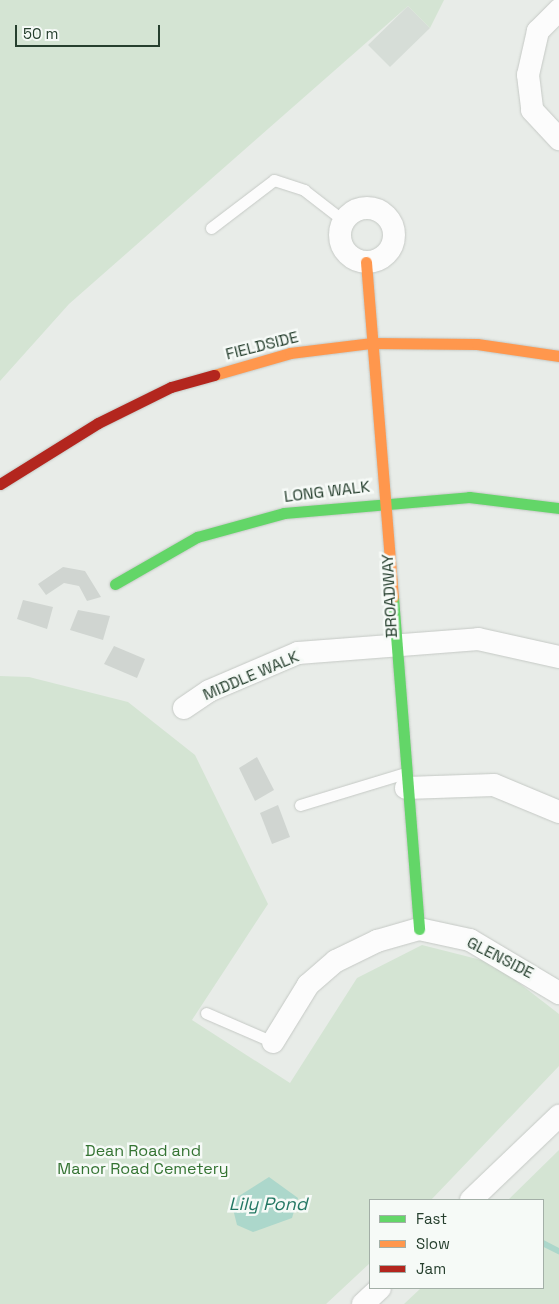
<!DOCTYPE html>
<html>
<head>
<meta charset="utf-8">
<style>
  body { margin:0 }
  #map { position:relative; width:559px; height:1304px; overflow:hidden; background:#e8ece8; font-family:"Space Grotesk",sans-serif }
  div>[style] { position:absolute }
  [style*='--x'] { left:calc(var(--x)*1px); top:calc(var(--y)*1px); width:calc(var(--w)*1px); rotate:calc(var(--a)*1deg) }
  .built>* { inset:0; background:#d6ddd7 }
  .green>* { inset:0; background:#d4e4d3 }
  .water>* { inset:0; background:#acd7cb }
  .stream>* { height:5.5px; margin:-2.75px; padding:0 2.75px; transform-origin:2.75px; border-radius:2.75px; background:#acd7cb }
  .building>* { inset:0; background:#d0d5d1 }
  .roads { filter:drop-shadow(0 0 1px #c5c9c5) drop-shadow(0 0 1px #c5c9c5) }
  .lane>* { height:11px; margin:-5.5px; padding:0 5.5px; transform-origin:5.5px; border-radius:5.5px; background:#fcfcfc }
  .street>* { height:22px; margin:-11px; padding:0 11px; transform-origin:11px; border-radius:11px; background:#fcfcfc }
  .street>.ring { margin:-11px; padding:0; box-sizing:content-box; background:none; border:22px solid #fcfcfc; border-radius:50% }
  .fast>* { height:11px; margin:-5.5px; padding:0 5.5px; transform-origin:5.5px; border-radius:5.5px; background:#63d668 }
  .slow>* { height:11px; margin:-5.5px; padding:0 5.5px; transform-origin:5.5px; border-radius:5.5px; background:#ff974d }
  .jam>* { height:11px; margin:-5.5px; padding:0 5.5px; transform-origin:5.5px; border-radius:5.5px; background:#b3261e }
  span { translate:-50% -50%; white-space:nowrap; text-align:center; line-height:1.15; -webkit-text-stroke:5px #f6faf7; paint-order:stroke }
  .street-label { font-size:16px; color:#263f2e }
  .park-label { font-size:16px; color:#347332 }
  .water-label { font-size:18px; color:#237763; font-style:italic }
  .legend { position:absolute; left:369px; top:1199px; width:175px; height:90px; box-sizing:border-box; background:#f6faf7; border:1px solid #a3afa7; margin:0; padding:6px 9px; list-style:none; font-size:15px; color:#263f2e }
  .legend li { display:flex; align-items:center; gap:10px; height:25px }
  .legend b { width:25px; border:1px solid #a3afa7 }
  .scale { position:absolute; left:15px; top:25px; width:145px; height:22px; box-sizing:border-box; border:2px solid #263f2e; border-top:0; padding-left:6px; font-size:15px; line-height:18px; white-space:nowrap; color:#263f2e; -webkit-text-stroke:4px #f6faf7; paint-order:stroke }
</style>
</head>
<body>
<div id="map">
  <div class="built">
    <div style="clip-path:polygon(408px 6px,430px 28px,390px 67px,368px 45px)"></div>
  </div>
  <div class="green">
    <div style="clip-path:polygon(0 0,444px 0,430px 28px,408px 6px,69px 304px,0 381px)"></div>
    <div style="clip-path:polygon(0 676px,29px 677px,128px 702px,195px 755px,268px 904px,192px 1020px,290px 1083px,357px 978px,422px 945px,493px 963px,559px 1014px,559px 1066px,431px 1200px,370px 1200px,370px 1263px,326px 1304px,0 1304px)"></div>
    <div style="clip-path:polygon(559px 1150px,559px 1304px,404px 1304px,421px 1288px,543px 1288px,543px 1200px,508px 1200px)"></div>
  </div>
  <div class="water">
    <div style="clip-path:polygon(269px 1177px,298px 1198px,292px 1218px,253px 1232px,237px 1225px,231px 1201px)"></div>
  </div>
  <div class="stream">
    <div style="--x:543;--y:1243;--w:18;--a:27"></div>
  </div>
  <div class="building">
    <div style="clip-path:polygon(63px 567px,85px 571px,101px 597px,87px 601px,79px 586px,64px 583px,46px 595px,38px 584px)"></div>
    <div style="clip-path:polygon(23px 600px,53px 607px,47px 629px,17px 619px)"></div>
    <div style="clip-path:polygon(78px 610px,110px 616px,103px 640px,70px 630px)"></div>
    <div style="clip-path:polygon(114px 646px,145px 659px,137px 678px,104px 664px)"></div>
    <div style="clip-path:polygon(257px 757px,274px 790px,255px 801px,239px 768px)"></div>
    <div style="clip-path:polygon(278px 805px,290px 837px,272px 844px,260px 813px)"></div>
  </div>
  <div class="roads">
    <div class="lane">
      <div style="--x:211;--y:228;--w:79;--a:-37.3"></div>
      <div style="--x:274;--y:180;--w:32;--a:18"></div>
      <div style="--x:304;--y:190;--w:51;--a:37.8"></div>
      <div style="--x:300;--y:805;--w:110;--a:-16.9"></div>
      <div style="--x:206;--y:1013;--w:73;--a:23.4"></div>
    </div>
    <div class="street">
      <div style="--x:559;--y:10;--w:30;--a:135"></div>
      <div style="--x:538;--y:31;--w:45;--a:102.8"></div>
      <div style="--x:528;--y:75;--w:35;--a:83"></div>
      <div style="--x:532;--y:110;--w:40;--a:47"></div>
      <div class="ring" style="left:340px;top:208px;width:32px;height:32px"></div>
      <div style="--x:184;--y:708;--w:30;--a:-34"></div>
      <div style="--x:209;--y:691;--w:97;--a:-23.1"></div>
      <div style="--x:298;--y:653;--w:181;--a:-4.4"></div>
      <div style="--x:478;--y:639;--w:83;--a:12.5"></div>
      <div style="--x:406;--y:788;--w:88;--a:-2"></div>
      <div style="--x:494;--y:785;--w:70;--a:22.6"></div>
      <div style="--x:273;--y:1042;--w:67;--a:-58.4"></div>
      <div style="--x:308;--y:985;--w:37;--a:-41"></div>
      <div style="--x:336;--y:961;--w:46;--a:-26"></div>
      <div style="--x:377;--y:941;--w:44;--a:-15.9"></div>
      <div style="--x:419;--y:929;--w:52;--a:12.2"></div>
      <div style="--x:470;--y:940;--w:104;--a:30.8"></div>
      <div style="--x:471;--y:1200;--w:122;--a:-43.7"></div>
      <div style="--x:363;--y:1304;--w:23;--a:-43"></div>
    </div>
    <div class="fast">
      <div style="--x:115;--y:584;--w:95;--a:-29.8"></div>
      <div style="--x:197;--y:537;--w:90;--a:-15.4"></div>
      <div style="--x:284;--y:513;--w:186;--a:-4.9"></div>
      <div style="--x:469;--y:497;--w:91;--a:7"></div>
      <div style="--x:393;--y:597;--w:333;--a:85.5"></div>
    </div>
    <div class="slow">
      <div style="--x:366;--y:262;--w:336;--a:85.4"></div>
      <div style="--x:214;--y:375;--w:79;--a:-16.1"></div>
      <div style="--x:290;--y:353;--w:83;--a:-7"></div>
      <div style="--x:372;--y:343;--w:105;--a:0.5"></div>
      <div style="--x:477;--y:344;--w:83;--a:8.3"></div>
    </div>
    <div class="jam">
      <div style="--x:0;--y:484;--w:115;--a:-31.9"></div>
      <div style="--x:98;--y:423;--w:81;--a:-26.3"></div>
      <div style="--x:171;--y:387;--w:45;--a:-15.6"></div>
    </div>
  </div>
  <div class="street-label">
    <span style="left:262px;top:346px;rotate:-14deg">FIELDSIDE</span>
    <span style="left:327px;top:492px;rotate:-7deg">LONG WALK</span>
    <span style="left:390px;top:596px;rotate:-93deg">BROADWAY</span>
    <span style="left:251px;top:676px;rotate:-23deg">MIDDLE WALK</span>
    <span style="left:500px;top:958px;rotate:27deg">GLENSIDE</span>
  </div>
  <div class="park-label">
    <span style="left:143px;top:1160px">Dean Road and<br>Manor Road Cemetery</span>
  </div>
  <div class="water-label">
    <span style="left:268px;top:1204px">Lily Pond</span>
  </div>
  <ul class="legend">
  <li><b style="height:6px;background:#63d668"></b>Fast</li>
  <li><b style="height:6px;background:#ff974d"></b>Slow</li>
  <li><b style="height:6px;background:#b3261e"></b>Jam</li>
  </ul>
  <div class="scale">50 m</div>
</div>
</body>
</html>
